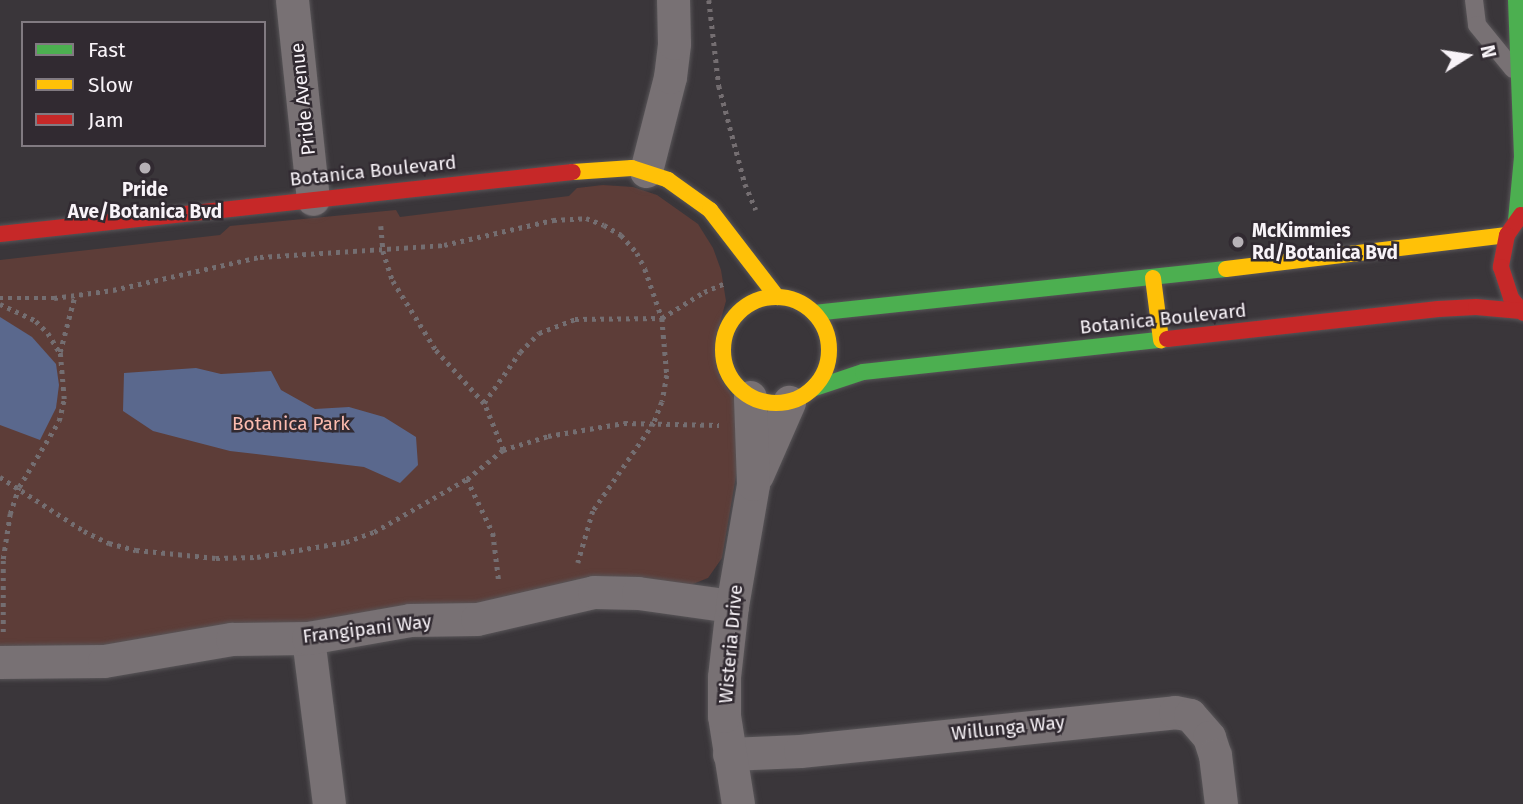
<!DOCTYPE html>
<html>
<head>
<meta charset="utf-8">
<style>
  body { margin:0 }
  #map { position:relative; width:1523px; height:804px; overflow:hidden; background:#3a363a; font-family:"Fira Sans",sans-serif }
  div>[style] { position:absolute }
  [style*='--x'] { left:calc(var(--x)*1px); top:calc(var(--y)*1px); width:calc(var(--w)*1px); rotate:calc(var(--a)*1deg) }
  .green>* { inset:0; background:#5d3d38 }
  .water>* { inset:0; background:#5a688d }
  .path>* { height:4.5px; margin-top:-2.25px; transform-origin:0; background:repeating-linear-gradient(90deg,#746e71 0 3.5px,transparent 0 8.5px) }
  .roads { filter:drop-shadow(0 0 2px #585558) drop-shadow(0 0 2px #585558) }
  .lane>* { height:18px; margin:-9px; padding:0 9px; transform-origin:9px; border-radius:9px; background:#787174 }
  .street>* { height:33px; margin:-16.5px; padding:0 16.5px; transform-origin:16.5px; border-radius:16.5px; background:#787174 }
  .fast>* { height:16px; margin:-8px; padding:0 8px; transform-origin:8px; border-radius:8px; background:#4caf50 }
  .slow>* { height:16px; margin:-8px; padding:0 8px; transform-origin:8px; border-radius:8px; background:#ffc107 }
  .slow>.ring { margin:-8px; padding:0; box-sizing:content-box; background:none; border:16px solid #ffc107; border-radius:50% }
  .jam>* { height:16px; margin:-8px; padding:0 8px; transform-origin:8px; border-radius:8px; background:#c62828 }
  .dots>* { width:19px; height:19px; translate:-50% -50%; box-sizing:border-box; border:4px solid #312a31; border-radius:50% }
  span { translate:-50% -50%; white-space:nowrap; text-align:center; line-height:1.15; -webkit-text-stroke:5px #312a31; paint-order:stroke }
  .street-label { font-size:19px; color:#f8f3f8 }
  .poi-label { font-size:19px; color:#f8f3f8; font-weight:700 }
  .left { translate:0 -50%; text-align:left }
  .park-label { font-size:19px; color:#fcbbaf }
  .legend { position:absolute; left:21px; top:21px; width:245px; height:126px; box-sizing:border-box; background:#312a31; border:2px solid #817a81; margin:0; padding:9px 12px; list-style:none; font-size:21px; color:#f8f3f8 }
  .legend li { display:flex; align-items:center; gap:14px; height:35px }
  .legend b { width:35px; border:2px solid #817a81 }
  .north { position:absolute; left:1432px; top:21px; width:70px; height:70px; -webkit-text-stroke:5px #312a31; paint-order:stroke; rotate:78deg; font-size:19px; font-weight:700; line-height:28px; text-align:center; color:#f8f3f8 }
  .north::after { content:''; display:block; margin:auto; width:24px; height:32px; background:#f8f3f8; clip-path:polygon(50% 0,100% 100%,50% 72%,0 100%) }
</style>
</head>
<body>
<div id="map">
  <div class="green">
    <div style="clip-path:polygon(603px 185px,633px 187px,657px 195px,698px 224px,713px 248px,721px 270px,726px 301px,716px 337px,715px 356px,721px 378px,734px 399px,741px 447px,722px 558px,708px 578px,688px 586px,574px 580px,501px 600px,119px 647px,0 648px,0 260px,220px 235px,230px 226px,396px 210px,400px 217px,488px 206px,569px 196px,577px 188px)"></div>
  </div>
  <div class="water">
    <div style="clip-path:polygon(0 317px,32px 337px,56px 364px,59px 385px,56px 408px,40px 440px,0 425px)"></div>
    <div style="clip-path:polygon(196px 368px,221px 374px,271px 371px,281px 390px,315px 409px,349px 407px,384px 417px,416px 437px,418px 465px,400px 483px,364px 467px,230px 451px,153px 431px,123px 411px,124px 373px)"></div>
  </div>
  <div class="path">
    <div style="--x:709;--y:0;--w:87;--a:83.4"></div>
    <div style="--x:719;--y:86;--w:101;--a:75.1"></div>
    <div style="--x:745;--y:184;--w:28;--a:67"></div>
    <div style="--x:381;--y:226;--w:25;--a:85"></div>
    <div style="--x:383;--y:251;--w:32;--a:72"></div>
    <div style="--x:393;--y:281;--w:81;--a:58.1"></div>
    <div style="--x:436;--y:350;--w:72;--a:47.8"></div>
    <div style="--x:0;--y:298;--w:54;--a:0"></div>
    <div style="--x:54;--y:298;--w:60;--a:-7.7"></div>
    <div style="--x:113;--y:290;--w:151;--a:-12.7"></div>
    <div style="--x:260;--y:257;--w:184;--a:-3.7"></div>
    <div style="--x:444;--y:245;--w:112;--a:-12.9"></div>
    <div style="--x:553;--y:220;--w:33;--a:-3"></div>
    <div style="--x:586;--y:218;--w:19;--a:21"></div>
    <div style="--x:604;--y:225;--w:20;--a:30"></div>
    <div style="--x:621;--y:235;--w:24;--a:48"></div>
    <div style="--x:637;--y:253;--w:18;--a:63"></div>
    <div style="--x:645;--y:269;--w:52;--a:70.9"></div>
    <div style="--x:662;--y:318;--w:57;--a:85"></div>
    <div style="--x:667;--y:375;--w:27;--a:100"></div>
    <div style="--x:662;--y:402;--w:22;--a:111"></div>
    <div style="--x:654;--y:423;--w:107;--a:124.7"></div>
    <div style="--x:593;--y:511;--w:54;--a:106.1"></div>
    <div style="--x:0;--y:304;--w:40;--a:25"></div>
    <div style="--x:36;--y:321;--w:17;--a:45"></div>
    <div style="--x:48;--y:333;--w:21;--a:59"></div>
    <div style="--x:503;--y:450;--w:51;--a:-112"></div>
    <div style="--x:484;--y:403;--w:62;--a:-54.8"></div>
    <div style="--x:520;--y:352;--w:27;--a:-45"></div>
    <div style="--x:539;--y:333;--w:39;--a:-21"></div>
    <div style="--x:575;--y:319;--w:87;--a:-0.7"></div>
    <div style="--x:662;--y:318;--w:49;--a:-31.8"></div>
    <div style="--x:704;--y:292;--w:21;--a:-23"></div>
    <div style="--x:0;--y:477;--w:100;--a:32.7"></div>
    <div style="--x:84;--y:531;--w:28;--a:26"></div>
    <div style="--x:109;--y:543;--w:28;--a:15"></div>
    <div style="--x:136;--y:550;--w:80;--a:5.7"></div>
    <div style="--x:216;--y:558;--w:41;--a:-1.4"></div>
    <div style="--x:257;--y:557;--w:90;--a:-9.6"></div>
    <div style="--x:346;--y:542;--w:30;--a:-20"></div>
    <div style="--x:374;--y:532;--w:107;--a:-29.7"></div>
    <div style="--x:467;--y:479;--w:46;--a:-38.9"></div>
    <div style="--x:503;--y:450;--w:47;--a:-17.3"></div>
    <div style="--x:548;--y:436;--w:77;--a:-9.7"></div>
    <div style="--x:624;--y:423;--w:95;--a:1.2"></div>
    <div style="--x:467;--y:479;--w:60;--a:64.3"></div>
    <div style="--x:493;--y:533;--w:49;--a:83"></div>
    <div style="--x:3;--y:632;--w:73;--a:-90"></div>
    <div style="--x:3;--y:559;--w:46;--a:-81.2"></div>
    <div style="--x:10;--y:514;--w:28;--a:-72"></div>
    <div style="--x:19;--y:487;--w:77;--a:-58.8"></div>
    <div style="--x:59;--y:421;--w:23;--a:-77"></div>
    <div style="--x:64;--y:399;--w:47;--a:-94.9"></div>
    <div style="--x:60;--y:352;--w:59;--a:-75.3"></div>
  </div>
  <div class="roads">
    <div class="lane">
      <div style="--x:1474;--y:0;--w:25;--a:83"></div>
      <div style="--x:1477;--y:25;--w:57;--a:50.7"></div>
    </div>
    <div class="street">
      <div style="--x:292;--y:0;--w:200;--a:84"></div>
      <div style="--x:646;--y:171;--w:97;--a:-75.7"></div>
      <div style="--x:670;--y:77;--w:34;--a:-83"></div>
      <div style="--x:674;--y:43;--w:43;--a:-91.3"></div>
      <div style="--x:757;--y:475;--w:80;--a:-66.3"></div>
      <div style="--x:308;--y:638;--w:167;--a:82.8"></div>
      <div style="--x:0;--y:662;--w:104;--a:-0.6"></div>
      <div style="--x:104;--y:661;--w:130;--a:-9.8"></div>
      <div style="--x:232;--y:639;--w:76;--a:-0.8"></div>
      <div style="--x:308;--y:638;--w:104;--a:-10"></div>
      <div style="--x:410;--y:620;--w:67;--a:-0.9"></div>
      <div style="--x:477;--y:619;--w:120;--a:-13"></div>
      <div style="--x:594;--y:592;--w:44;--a:1.3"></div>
      <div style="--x:638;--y:593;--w:95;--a:7.9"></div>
      <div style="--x:729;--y:754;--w:71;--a:-2.4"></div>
      <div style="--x:800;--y:751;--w:377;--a:-5.9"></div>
      <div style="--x:1175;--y:712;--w:15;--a:11"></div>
      <div style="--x:1190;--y:715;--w:29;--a:49"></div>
      <div style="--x:1209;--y:737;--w:19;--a:72"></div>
      <div style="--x:1215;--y:755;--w:49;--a:83"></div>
      <div style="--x:738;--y:804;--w:89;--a:-99"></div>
      <div style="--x:724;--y:716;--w:39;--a:-90"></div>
      <div style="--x:724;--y:677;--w:71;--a:-83.6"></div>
      <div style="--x:732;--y:606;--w:124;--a:-80.2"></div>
      <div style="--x:753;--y:484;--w:87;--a:-92"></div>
    </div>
    <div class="fast">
      <div style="--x:1516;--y:0;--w:157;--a:87.8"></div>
      <div style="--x:1522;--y:157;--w:63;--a:95.4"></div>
      <div style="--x:814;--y:313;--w:414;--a:-6.1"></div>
      <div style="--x:812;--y:389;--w:54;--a:-18.4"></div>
      <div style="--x:863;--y:372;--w:306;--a:-6.2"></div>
    </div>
    <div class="slow">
      <div style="--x:573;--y:172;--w:59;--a:-3.9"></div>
      <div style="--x:632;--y:168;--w:38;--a:18"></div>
      <div style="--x:668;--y:180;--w:52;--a:35.5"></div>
      <div style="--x:710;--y:210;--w:110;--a:52.4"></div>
      <div style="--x:1226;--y:269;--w:283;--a:-6.9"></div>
      <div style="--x:1153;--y:278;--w:63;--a:82.6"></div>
      <div class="ring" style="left:723px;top:297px;width:90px;height:90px"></div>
    </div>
    <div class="jam">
      <div style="--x:1521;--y:215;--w:24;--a:125"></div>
      <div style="--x:1507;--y:235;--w:33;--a:101"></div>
      <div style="--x:1501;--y:267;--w:33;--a:72"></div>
      <div style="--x:1511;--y:298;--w:19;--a:51"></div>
      <div style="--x:0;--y:234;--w:576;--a:-6.18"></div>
      <div style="--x:1167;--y:339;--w:273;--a:-6.3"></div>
      <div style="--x:1438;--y:309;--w:38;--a:-3"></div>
      <div style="--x:1476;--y:307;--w:45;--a:5.1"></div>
    </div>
  </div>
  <div class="dots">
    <div style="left:145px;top:168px;background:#b6b1b6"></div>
    <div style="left:1238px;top:242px;background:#b6b1b6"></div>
  </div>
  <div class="street-label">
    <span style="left:303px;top:99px;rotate:-96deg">Pride Avenue</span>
    <span style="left:373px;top:171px;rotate:-6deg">Botanica Boulevard</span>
    <span style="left:1163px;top:319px;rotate:-6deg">Botanica Boulevard</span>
    <span style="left:367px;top:629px;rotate:-7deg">Frangipani Way</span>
    <span style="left:731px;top:644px;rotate:-85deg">Wisteria Drive</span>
    <span style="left:1008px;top:728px;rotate:-6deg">Willunga Way</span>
  </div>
  <div class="poi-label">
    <span style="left:145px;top:201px">Pride<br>Ave/Botanica Bvd</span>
    <span class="left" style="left:1252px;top:242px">McKimmies<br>Rd/Botanica Bvd</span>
  </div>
  <div class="park-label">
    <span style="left:291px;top:424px">Botanica Park</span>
  </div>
  <ul class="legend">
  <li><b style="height:9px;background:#4caf50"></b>Fast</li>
  <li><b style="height:9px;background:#ffc107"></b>Slow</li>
  <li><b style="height:9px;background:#c62828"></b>Jam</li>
  </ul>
  <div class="north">N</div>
</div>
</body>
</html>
